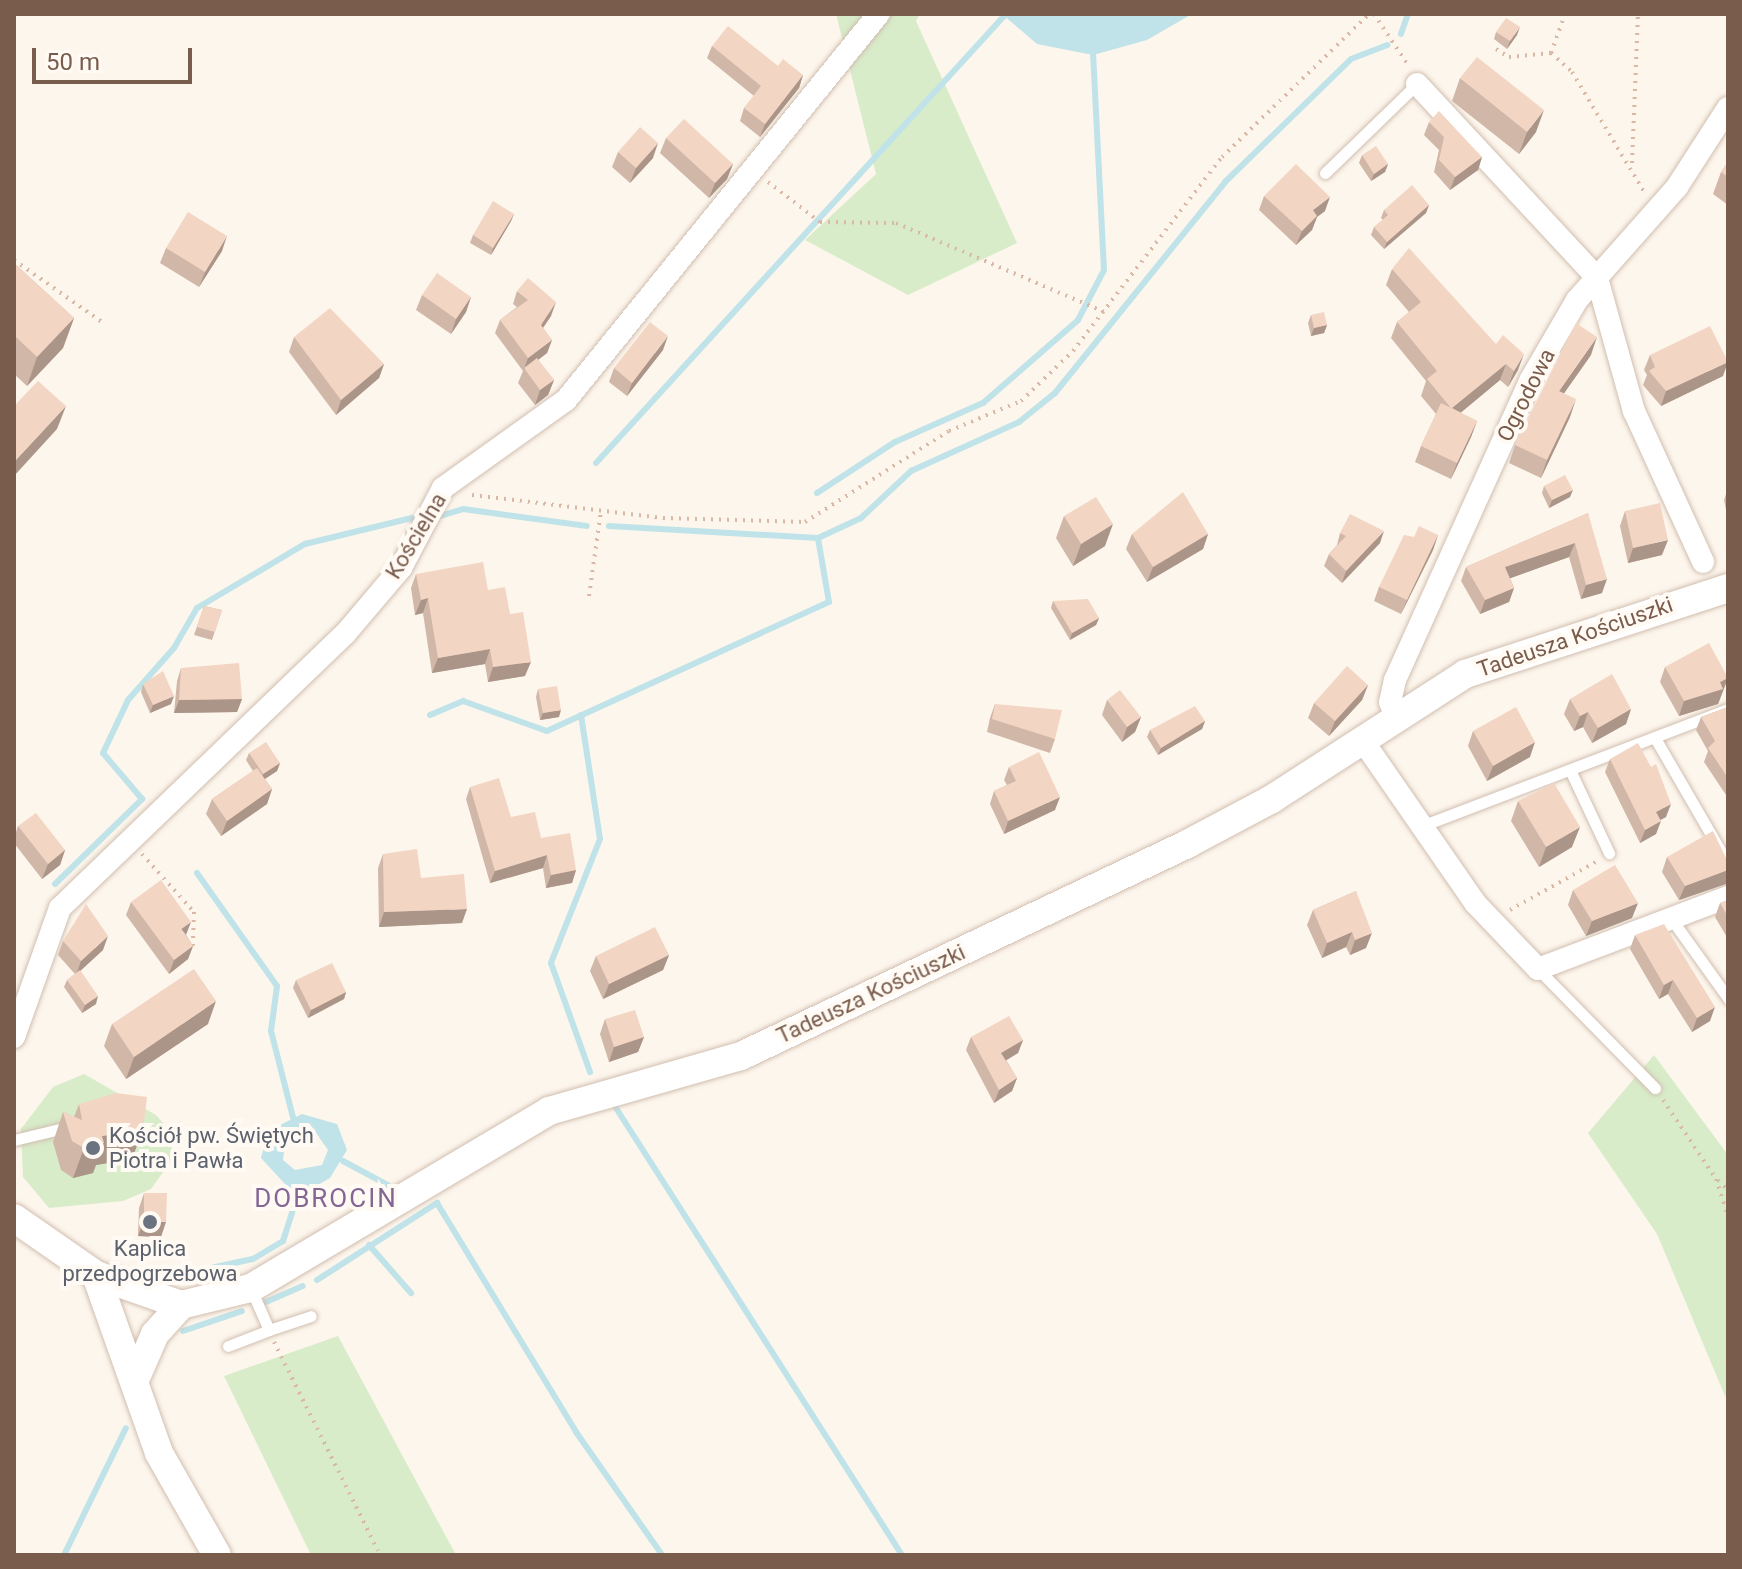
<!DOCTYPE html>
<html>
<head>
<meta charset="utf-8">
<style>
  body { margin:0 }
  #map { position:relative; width:1742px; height:1569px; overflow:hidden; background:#fdf6ec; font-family:Roboto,sans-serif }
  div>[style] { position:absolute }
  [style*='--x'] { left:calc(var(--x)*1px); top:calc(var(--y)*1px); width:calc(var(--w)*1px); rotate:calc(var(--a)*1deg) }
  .green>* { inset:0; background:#d8ecc9 }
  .water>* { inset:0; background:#bfe3e8 }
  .stream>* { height:6px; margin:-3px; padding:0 3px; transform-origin:3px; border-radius:3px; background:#bfe3e8 }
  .path>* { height:4px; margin-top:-2px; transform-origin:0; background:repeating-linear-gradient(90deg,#d9b8a5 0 2px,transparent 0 8px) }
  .roads { filter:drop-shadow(0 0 2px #d1beb0) drop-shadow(0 0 2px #d1beb0) }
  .service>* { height:11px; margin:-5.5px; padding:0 5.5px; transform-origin:5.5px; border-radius:5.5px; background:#fff }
  .minor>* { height:22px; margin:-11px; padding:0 11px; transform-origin:11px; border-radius:11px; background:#fff }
  .tertiary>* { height:28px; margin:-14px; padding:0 14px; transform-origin:14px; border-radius:14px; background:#fff }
  .wall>* { inset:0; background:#d1b7a8 }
  .shaded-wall>* { inset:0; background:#aa9588 }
  .building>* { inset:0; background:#f3d5c3 }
  .dots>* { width:22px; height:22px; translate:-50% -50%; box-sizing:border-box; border:4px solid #fffaf3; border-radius:50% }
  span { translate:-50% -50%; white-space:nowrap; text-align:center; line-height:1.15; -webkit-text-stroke:8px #fffaf3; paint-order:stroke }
  .street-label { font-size:22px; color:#7a5c4d }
  .worship-label { font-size:22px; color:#5b616d }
  .left { translate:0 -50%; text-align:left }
  .quarter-label { font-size:26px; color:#846695; letter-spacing:2px }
  .frame { position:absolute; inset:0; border:16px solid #7a5c4d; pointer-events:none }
  .scale { position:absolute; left:32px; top:48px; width:160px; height:36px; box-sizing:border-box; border:4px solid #7a5c4d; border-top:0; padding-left:10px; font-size:24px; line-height:28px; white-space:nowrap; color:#7a5c4d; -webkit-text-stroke:6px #fffaf3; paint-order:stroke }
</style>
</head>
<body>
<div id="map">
  <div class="green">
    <div style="clip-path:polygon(836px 14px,920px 14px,916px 21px,1017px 243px,908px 295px,805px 240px,876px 174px)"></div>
    <div style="clip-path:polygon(1654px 1055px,1728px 1155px,1728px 1403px,1657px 1234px,1588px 1133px)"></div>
    <div style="clip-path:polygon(84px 1074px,156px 1115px,169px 1130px,173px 1158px,151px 1189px,123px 1201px,49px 1208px,23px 1177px,21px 1129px,53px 1087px)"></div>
    <div style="clip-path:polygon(338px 1336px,456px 1555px,311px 1555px,224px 1376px)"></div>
  </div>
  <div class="water">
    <div style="clip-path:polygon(1002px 14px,1192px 14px,1147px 40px,1093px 55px,1037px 44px)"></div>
    <div style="clip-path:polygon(evenodd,302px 1114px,337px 1124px,347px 1150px,330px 1178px,297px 1197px,261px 1158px,268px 1131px,302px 1114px,310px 1124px,328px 1150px,322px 1165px,295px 1170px,283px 1160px,286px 1134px,310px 1124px)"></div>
  </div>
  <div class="stream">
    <div style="--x:1401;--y:34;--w:21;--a:-71"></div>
    <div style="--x:596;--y:463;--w:607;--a:-47.61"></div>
    <div style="--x:817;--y:493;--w:93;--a:-33.2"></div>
    <div style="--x:895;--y:442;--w:96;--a:-23.9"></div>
    <div style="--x:983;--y:403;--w:126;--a:-41.1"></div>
    <div style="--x:1078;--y:320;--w:56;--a:-62.5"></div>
    <div style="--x:1104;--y:270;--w:215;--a:-92.9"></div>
    <div style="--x:437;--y:517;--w:27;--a:-17"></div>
    <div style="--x:463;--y:509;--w:125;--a:7.8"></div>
    <div style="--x:609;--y:526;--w:209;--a:3.3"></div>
    <div style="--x:818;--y:538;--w:47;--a:-24.9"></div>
    <div style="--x:861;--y:518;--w:69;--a:-43.2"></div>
    <div style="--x:911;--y:471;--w:119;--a:-24.4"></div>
    <div style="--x:1019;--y:422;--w:46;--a:-38.9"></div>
    <div style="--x:1055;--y:393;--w:271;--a:-51.1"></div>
    <div style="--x:1225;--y:182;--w:176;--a:-44.3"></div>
    <div style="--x:1351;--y:59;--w:39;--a:-21"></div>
    <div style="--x:430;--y:715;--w:36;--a:-23"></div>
    <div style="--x:463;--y:701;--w:89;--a:19.7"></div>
    <div style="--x:547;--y:731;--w:310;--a:-24.6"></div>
    <div style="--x:829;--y:602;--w:65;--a:-99.8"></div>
    <div style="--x:581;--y:715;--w:125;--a:81.3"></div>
    <div style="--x:600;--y:839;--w:133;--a:111.6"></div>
    <div style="--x:551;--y:963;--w:116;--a:70.3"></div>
    <div style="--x:197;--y:873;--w:138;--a:54.7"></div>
    <div style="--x:277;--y:986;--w:45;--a:97.6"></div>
    <div style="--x:271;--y:1031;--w:89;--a:75.7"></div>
    <div style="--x:55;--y:884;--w:122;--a:-44.3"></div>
    <div style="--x:142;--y:799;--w:60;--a:-130.3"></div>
    <div style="--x:103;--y:753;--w:59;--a:-64.7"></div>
    <div style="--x:128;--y:700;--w:69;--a:-48.5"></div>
    <div style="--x:174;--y:648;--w:46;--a:-60.1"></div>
    <div style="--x:197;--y:608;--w:126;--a:-30.7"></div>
    <div style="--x:305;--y:544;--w:114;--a:-13.7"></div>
    <div style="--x:616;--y:1108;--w:531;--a:57.39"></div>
    <div style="--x:343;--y:1161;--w:51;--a:28.1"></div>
    <div style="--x:369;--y:1245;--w:64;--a:48.8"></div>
    <div style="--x:188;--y:1273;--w:66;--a:-12.2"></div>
    <div style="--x:253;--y:1259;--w:35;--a:-31"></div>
    <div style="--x:283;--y:1241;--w:46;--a:-72.3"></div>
    <div style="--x:317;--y:1280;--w:143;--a:-32.7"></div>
    <div style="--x:437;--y:1203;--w:268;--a:58.7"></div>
    <div style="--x:576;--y:1432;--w:150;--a:55"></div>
    <div style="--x:266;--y:1302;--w:40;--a:-23.4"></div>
    <div style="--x:183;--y:1331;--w:62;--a:-18.7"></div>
    <div style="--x:64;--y:1555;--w:141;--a:-64"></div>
  </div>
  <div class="path">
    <div style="--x:1374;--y:14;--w:61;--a:56.3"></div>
    <div style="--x:1496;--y:49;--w:15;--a:32"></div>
    <div style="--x:1509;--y:57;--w:42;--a:-5.4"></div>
    <div style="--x:1551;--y:53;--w:28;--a:42"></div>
    <div style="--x:1572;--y:72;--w:140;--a:59"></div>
    <div style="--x:1551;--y:53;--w:41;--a:-70.3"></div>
    <div style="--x:1632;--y:163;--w:149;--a:-87.7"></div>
    <div style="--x:768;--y:182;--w:66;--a:37.6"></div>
    <div style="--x:820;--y:222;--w:76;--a:0.8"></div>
    <div style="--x:896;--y:223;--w:227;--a:23.1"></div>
    <div style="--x:14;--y:260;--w:108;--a:35.2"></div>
    <div style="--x:472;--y:495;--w:192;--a:6.9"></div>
    <div style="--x:663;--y:518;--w:142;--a:1.6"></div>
    <div style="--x:805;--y:522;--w:170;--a:-32.3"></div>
    <div style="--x:949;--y:431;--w:78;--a:-22.6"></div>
    <div style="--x:1021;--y:401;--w:72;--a:-43.9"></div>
    <div style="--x:1073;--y:351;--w:245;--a:-52.5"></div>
    <div style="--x:1222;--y:157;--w:205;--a:-44.2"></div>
    <div style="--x:589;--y:596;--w:86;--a:-82"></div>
    <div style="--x:142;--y:854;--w:78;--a:48.1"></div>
    <div style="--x:194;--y:912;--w:35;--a:92"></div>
    <div style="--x:1510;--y:910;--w:98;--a:-29.2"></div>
    <div style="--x:1663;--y:1100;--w:95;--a:56.1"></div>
    <div style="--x:1716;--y:1179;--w:40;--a:72"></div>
    <div style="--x:1718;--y:1180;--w:14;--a:45"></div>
    <div style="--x:274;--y:1342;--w:233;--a:63.5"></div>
  </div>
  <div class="roads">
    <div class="service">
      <div style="--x:1325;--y:173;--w:128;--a:-44.1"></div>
      <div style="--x:1655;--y:738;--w:146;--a:59.9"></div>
      <div style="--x:1570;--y:770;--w:92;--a:64.8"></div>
      <div style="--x:1419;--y:827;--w:331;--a:-20.9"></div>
      <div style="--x:1670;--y:917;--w:100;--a:54.4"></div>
      <div style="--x:1538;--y:969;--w:167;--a:45.5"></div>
      <div style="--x:14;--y:1140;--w:56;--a:-13.5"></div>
      <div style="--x:269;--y:1330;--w:44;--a:-18.4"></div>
      <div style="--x:228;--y:1346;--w:44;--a:-21.3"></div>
      <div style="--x:269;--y:1330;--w:45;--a:-113.7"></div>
    </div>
    <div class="minor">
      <div style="--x:1417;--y:84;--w:265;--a:47.1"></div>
      <div style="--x:1597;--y:278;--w:138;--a:74.5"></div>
      <div style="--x:1634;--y:411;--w:166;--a:65.4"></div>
      <div style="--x:1396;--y:717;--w:16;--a:-112"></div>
      <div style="--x:1390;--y:702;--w:23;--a:-77"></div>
      <div style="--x:1395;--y:680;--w:330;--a:-65.7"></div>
      <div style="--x:1531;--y:379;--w:91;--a:-59.8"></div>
      <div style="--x:1577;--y:300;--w:151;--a:-48.5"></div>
      <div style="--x:1677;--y:187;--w:94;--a:-57.2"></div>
      <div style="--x:1363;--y:741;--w:197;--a:55.3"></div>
      <div style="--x:1475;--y:903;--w:91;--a:46.3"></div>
      <div style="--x:1538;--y:969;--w:203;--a:-20.8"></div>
      <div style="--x:14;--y:1037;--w:137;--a:-70.4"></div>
      <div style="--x:60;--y:908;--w:395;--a:-43.9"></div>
      <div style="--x:345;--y:634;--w:87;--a:-49.7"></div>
      <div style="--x:401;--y:568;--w:90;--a:-62.3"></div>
      <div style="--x:443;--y:488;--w:151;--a:-35.6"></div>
      <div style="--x:566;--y:400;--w:497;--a:-51"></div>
    </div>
    <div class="tertiary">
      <div style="--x:14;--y:1218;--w:100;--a:34.8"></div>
      <div style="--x:96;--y:1275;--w:90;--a:19.4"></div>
      <div style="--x:181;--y:1305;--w:72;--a:-13.7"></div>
      <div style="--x:251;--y:1288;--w:347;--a:-30.7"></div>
      <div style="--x:549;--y:1111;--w:200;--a:-16"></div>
      <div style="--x:741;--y:1056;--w:496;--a:-25.4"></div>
      <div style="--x:1189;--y:843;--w:94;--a:-27.9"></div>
      <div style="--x:1272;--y:799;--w:230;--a:-32.9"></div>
      <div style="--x:1465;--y:674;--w:277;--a:-18.1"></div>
      <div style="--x:96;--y:1275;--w:189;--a:70.5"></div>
      <div style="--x:159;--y:1453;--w:117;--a:60.4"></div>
      <div style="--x:135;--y:1380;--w:50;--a:-66.5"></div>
      <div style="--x:155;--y:1334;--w:39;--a:-48"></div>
    </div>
  </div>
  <div class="wall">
    <div style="clip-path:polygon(1496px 32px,1517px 35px,1507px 49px,1494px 39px)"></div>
    <div style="clip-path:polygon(712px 46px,778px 66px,803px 75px,799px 88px,760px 137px,740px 121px,744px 108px,754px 96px,707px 58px)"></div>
    <div style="clip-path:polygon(1460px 78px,1536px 132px,1519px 154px,1452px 101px)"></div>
    <div style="clip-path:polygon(1429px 122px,1482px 157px,1478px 170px,1450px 190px,1434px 172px,1439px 150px,1424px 135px)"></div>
    <div style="clip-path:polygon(666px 138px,733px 164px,727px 179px,709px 198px,660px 153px)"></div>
    <div style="clip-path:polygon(618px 152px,653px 158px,630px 183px,612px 167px)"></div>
    <div style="clip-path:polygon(1362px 155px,1388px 164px,1385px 172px,1371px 181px,1359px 163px)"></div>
    <div style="clip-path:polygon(1728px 162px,1728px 205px,1713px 194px,1721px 172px)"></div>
    <div style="clip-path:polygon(1264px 196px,1325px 211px,1317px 217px,1312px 230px,1296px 245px,1259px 210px)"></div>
    <div style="clip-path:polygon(1429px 205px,1426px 213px,1384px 249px,1371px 235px,1374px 227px,1383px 220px,1381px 218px,1384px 210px)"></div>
    <div style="clip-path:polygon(514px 214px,511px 221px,491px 255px,470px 243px,473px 235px)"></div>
    <div style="clip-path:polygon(166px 248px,222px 251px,199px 287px,160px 263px)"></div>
    <div style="clip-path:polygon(14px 263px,74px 318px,63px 348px,27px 386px,14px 374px)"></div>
    <div style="clip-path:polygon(1392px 269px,1518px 370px,1508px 387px,1500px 380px,1460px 413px,1477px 421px,1471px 437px,1451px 479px,1415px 462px,1421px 446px,1436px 414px,1421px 396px,1426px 381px,1391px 338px,1397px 322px,1409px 312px,1386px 285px)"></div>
    <div style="clip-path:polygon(517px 291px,551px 316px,543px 328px,552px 340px,547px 353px,538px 360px,554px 380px,548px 395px,535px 405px,518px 383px,523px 371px,495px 333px,500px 320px,517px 307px,513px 304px)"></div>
    <div style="clip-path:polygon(422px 295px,471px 297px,466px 312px,451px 334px,416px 310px)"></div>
    <div style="clip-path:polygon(1311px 315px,1327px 325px,1324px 333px,1311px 336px,1308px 323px)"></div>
    <div style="clip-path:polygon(294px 337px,384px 364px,379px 378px,336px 415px,289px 352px)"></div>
    <div style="clip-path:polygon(663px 350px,627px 396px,609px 382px,614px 368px)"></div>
    <div style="clip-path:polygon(1591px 355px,1564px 393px,1570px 417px,1541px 478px,1509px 463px,1515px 445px)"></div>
    <div style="clip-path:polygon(1650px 355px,1723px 376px,1661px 406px,1643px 385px,1647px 375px,1644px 370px)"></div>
    <div style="clip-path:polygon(1544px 486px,1570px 497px,1549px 508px,1542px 493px)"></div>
    <div style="clip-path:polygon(1728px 488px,1728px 520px,1724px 500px)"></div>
    <div style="clip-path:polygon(1625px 511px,1662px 555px,1628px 563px,1620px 526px)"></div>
    <div style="clip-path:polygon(1588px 513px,1602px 593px,1581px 599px,1569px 557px,1510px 578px,1514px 588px,1509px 602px,1480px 614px,1461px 581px,1466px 567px)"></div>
    <div style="clip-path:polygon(1064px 516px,1105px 546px,1073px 566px,1056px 538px)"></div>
    <div style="clip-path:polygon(1340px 533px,1380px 543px,1342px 583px,1324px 566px,1329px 554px,1337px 545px)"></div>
    <div style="clip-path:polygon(1132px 534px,1208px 534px,1203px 549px,1147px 582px,1126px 549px)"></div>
    <div style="clip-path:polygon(1438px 535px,1433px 550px,1401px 614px,1374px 601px,1379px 587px,1414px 537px)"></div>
    <div style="clip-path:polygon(416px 574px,488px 590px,510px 614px,525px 676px,488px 682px,485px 664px,432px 673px,423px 613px,415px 615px,411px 588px)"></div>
    <div style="clip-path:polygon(1053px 601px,1099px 618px,1096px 625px,1070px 640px,1051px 608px)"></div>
    <div style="clip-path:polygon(204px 606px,222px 610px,212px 640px,194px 635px)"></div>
    <div style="clip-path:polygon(1665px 667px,1728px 678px,1718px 704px,1679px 716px,1660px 682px)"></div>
    <div style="clip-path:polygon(181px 668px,242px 699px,237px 712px,174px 713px,177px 681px)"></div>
    <div style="clip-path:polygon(143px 684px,171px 704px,150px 713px,141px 692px)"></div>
    <div style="clip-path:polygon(1368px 685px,1362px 700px,1329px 736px,1308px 718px,1314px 703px)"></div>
    <div style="clip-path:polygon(538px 689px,559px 717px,540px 720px,536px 697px)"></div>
    <div style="clip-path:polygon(1570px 699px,1631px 709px,1626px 724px,1592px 743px,1583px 727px,1574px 731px,1564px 714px)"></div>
    <div style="clip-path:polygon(1107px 700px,1141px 717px,1135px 732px,1122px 742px,1102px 715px)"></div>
    <div style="clip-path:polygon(995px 704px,1055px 739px,1050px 753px,987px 732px,990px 718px)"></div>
    <div style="clip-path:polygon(1728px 707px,1728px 798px,1704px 762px,1708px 751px,1696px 730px,1701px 717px)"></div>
    <div style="clip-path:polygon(1205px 721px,1202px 729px,1158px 755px,1147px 737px,1150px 730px)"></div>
    <div style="clip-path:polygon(1473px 731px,1530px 757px,1487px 781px,1468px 746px)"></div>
    <div style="clip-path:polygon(249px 753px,280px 763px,277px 771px,265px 779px,272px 789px,267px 804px,221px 836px,206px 814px,212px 799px,253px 771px,246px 760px)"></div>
    <div style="clip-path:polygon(1610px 759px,1651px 767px,1666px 817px,1660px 820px,1656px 834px,1640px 843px,1605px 772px)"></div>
    <div style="clip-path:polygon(1009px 767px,1055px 810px,1004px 834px,990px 804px,994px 791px,1007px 785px,1004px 780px)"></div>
    <div style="clip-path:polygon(470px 787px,511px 817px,541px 838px,576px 870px,572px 883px,546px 888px,543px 868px,490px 883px,466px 799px)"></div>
    <div style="clip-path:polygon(1518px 801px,1572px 847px,1539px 867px,1511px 821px)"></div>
    <div style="clip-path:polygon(18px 826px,65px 850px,60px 865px,42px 879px,14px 843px,14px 838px)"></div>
    <div style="clip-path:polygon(383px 854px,421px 878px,462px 923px,379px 927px,378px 868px)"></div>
    <div style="clip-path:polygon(1667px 857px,1728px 862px,1728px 878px,1726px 884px,1679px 900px,1662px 872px)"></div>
    <div style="clip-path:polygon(1573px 890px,1632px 918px,1586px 936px,1568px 905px)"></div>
    <div style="clip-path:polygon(1356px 891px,1366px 948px,1350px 955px,1346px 947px,1322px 958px,1307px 925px,1313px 910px)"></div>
    <div style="clip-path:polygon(1728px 900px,1728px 939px,1715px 917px,1720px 903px)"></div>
    <div style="clip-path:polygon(131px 902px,186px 935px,193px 946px,188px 959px,169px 974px,126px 915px)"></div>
    <div style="clip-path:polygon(1635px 935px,1710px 1021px,1692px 1032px,1668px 994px,1659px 999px,1630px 949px)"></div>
    <div style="clip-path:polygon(63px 941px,103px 950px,80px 970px,96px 1004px,82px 1013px,64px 987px,67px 980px,75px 974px,58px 955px)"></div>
    <div style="clip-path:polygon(669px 955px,663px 970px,603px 999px,590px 971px,596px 956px)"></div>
    <div style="clip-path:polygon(296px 980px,346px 992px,344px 999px,308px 1018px,293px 988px)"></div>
    <div style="clip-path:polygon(605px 1019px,644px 1037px,638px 1052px,609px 1062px,600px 1034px)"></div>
    <div style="clip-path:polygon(112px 1024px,208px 1024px,126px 1079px,104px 1046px)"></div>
    <div style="clip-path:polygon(971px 1037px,1023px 1040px,1018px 1053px,1006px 1060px,1017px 1078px,1012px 1091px,994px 1103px,966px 1050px)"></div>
    <div style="clip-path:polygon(79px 1104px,132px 1159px,96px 1165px,93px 1173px,73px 1178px,61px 1170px,53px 1142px,63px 1112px,74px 1117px)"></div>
    <div style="clip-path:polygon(144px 1193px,161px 1237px,138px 1236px,139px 1208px)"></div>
  </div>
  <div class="shaded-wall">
    <div style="clip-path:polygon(1520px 27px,1517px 35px,1507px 49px,1510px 41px)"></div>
    <div style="clip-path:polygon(803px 75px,799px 88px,760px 137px,765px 124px)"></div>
    <div style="clip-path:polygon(1544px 110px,1536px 132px,1519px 154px,1527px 132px)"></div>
    <div style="clip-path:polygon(658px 143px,653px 158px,630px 183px,636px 168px)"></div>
    <div style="clip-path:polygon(1482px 157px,1478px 170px,1450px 190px,1455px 177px)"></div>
    <div style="clip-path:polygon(733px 164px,727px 179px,709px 198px,715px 183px)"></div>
    <div style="clip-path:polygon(1388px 164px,1385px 172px,1371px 181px,1374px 174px)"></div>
    <div style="clip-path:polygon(1330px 197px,1325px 211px,1317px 217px,1312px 230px,1296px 245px,1302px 231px,1313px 210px)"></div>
    <div style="clip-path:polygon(1429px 205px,1426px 213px,1384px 249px,1387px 242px)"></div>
    <div style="clip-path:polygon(514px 214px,511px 221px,491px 255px,493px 248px)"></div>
    <div style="clip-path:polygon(227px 236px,222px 251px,199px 287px,205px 272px)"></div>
    <div style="clip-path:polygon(471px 297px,466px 312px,451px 334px,456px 319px)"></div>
    <div style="clip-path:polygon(556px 302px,551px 316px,536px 338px,541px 325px)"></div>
    <div style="clip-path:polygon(74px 318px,63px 348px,27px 386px,37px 357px)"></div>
    <div style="clip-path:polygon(1327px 325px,1324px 333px,1311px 336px,1314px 328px)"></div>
    <div style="clip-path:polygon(668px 336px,663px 350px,627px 396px,632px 383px)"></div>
    <div style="clip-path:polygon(1597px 337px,1591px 355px,1553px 409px,1559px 391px)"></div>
    <div style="clip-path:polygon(552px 340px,547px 353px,525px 370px,524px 369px,528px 358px)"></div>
    <div style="clip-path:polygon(1524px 354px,1518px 370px,1508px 387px,1514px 371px)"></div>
    <div style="clip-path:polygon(1728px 362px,1723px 376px,1661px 406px,1666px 391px)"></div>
    <div style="clip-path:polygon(384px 364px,379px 378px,336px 415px,341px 400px)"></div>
    <div style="clip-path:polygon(1506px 364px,1500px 380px,1446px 425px,1452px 408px)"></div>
    <div style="clip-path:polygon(554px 380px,548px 395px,535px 405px,540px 390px)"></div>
    <div style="clip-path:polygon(1576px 399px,1570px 417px,1541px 478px,1547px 460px)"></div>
    <div style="clip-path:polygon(66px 406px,57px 429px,14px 476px,14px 462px)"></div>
    <div style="clip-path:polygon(1477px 421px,1471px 437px,1451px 479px,1457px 463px)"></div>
    <div style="clip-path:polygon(1573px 490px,1570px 497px,1549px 508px,1552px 500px)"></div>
    <div style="clip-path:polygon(1113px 524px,1105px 546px,1073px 566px,1081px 544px)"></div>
    <div style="clip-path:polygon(1384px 531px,1380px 543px,1342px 583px,1346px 571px)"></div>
    <div style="clip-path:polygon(1208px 534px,1203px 549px,1147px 582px,1153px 567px)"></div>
    <div style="clip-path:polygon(1438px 535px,1433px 550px,1401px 614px,1407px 600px)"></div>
    <div style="clip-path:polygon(1668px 540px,1662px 555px,1628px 563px,1633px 548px)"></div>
    <div style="clip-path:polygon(1575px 543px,1569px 557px,1500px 582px,1505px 567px)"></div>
    <div style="clip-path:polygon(1607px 579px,1602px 593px,1581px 599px,1586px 585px)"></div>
    <div style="clip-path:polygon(1514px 588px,1509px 602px,1480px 614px,1485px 600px)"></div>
    <div style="clip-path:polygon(428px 598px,423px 613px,415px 615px,421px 600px)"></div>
    <div style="clip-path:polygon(1099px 618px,1096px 625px,1070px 640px,1072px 633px)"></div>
    <div style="clip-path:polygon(490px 649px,485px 664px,432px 673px,438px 658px)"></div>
    <div style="clip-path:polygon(531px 662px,525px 676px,488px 682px,493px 667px)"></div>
    <div style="clip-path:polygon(1728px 678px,1718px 704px,1679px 716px,1684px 701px)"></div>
    <div style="clip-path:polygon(1368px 685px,1362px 700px,1329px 736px,1335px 721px)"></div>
    <div style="clip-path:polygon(174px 696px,171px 704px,150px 713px,153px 705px)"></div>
    <div style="clip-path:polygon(242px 699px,237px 712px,174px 713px,179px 700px)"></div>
    <div style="clip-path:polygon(1631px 709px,1626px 724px,1592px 743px,1598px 728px)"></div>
    <div style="clip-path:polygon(561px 710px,559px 717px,540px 720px,543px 713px)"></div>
    <div style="clip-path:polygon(1588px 712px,1583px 727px,1574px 731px,1580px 716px)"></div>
    <div style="clip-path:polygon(1141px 717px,1135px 732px,1122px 742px,1127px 727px)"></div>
    <div style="clip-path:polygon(1205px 721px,1202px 729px,1158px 755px,1161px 748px)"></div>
    <div style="clip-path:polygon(1535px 742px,1530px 757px,1487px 781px,1493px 766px)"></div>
    <div style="clip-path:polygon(280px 763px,277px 771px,260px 782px,263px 774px)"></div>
    <div style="clip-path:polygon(272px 789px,267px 804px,221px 836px,227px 821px)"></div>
    <div style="clip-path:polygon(1060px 797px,1055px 810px,1004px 834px,1008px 821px)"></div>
    <div style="clip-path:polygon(1671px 804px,1666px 817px,1651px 825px,1656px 812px)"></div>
    <div style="clip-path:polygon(1661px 821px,1656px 834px,1640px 843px,1645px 830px)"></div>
    <div style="clip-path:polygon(1580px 827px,1572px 847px,1539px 867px,1546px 847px)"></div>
    <div style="clip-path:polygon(65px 850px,60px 865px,42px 879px,48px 864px)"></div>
    <div style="clip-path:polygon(547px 855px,543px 868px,490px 883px,495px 871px)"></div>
    <div style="clip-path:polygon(576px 870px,572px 883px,546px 888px,551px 875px)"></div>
    <div style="clip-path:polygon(1728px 870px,1728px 878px,1726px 884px,1679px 900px,1685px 886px)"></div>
    <div style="clip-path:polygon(1638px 903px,1632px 918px,1586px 936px,1592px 921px)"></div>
    <div style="clip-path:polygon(467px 909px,462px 923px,379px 927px,384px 912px)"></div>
    <div style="clip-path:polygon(191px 922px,186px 935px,181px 929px)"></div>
    <div style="clip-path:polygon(1352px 932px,1346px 947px,1322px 958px,1327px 943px)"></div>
    <div style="clip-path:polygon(1372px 933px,1366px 948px,1350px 955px,1355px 940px)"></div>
    <div style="clip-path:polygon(108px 936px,103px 950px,76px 975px,81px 961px)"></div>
    <div style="clip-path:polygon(193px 946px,188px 959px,169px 974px,174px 960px)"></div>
    <div style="clip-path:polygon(669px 955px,663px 970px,603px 999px,609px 984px)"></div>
    <div style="clip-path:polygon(1673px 980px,1668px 994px,1659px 999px,1664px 985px)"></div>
    <div style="clip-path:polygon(346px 992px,344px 999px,308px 1018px,311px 1010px)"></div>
    <div style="clip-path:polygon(98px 996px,96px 1004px,82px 1013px,85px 1005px)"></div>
    <div style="clip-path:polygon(216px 1001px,208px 1024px,126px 1079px,134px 1057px)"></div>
    <div style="clip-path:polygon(1715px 1007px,1710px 1021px,1692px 1032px,1697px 1018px)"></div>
    <div style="clip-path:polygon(644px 1037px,638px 1052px,609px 1062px,614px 1047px)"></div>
    <div style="clip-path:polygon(1023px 1040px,1018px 1053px,997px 1066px,1001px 1053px)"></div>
    <div style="clip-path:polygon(1017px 1078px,1012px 1091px,994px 1103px,999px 1090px)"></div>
    <div style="clip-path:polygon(143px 1130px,132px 1159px,96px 1165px,93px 1173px,73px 1178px,84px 1148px,102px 1136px)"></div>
    <div style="clip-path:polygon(144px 1221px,166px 1222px,161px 1237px,138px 1236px)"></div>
  </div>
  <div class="building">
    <div style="clip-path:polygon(1506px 18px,1520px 27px,1510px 41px,1496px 32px)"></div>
    <div style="clip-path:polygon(728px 26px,778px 66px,783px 59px,803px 75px,765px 124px,744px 108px,761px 86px,712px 46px)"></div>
    <div style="clip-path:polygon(1477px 57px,1544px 110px,1527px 132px,1460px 78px)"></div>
    <div style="clip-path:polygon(1439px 111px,1482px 157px,1455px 177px,1439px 160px,1444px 137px,1429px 122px)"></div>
    <div style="clip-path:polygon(684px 119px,733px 164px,715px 183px,666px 138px)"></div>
    <div style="clip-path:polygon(640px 127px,658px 143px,636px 168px,618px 152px)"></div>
    <div style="clip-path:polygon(1376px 146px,1388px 164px,1374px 174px,1362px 155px)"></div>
    <div style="clip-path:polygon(1728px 162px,1728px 177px,1721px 172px)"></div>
    <div style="clip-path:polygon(1296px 164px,1330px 197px,1313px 210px,1317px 216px,1302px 231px,1264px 196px)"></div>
    <div style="clip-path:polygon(1412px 185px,1429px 205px,1387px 242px,1374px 227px,1388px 215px,1384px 210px)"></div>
    <div style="clip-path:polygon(493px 201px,514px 214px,493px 248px,473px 235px)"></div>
    <div style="clip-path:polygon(188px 212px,227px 236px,205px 272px,166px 248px)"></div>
    <div style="clip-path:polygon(1409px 248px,1496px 344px,1503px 335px,1524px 354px,1514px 371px,1506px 364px,1452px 408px,1477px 421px,1457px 463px,1421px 446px,1441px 403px,1451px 408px,1427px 379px,1437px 371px,1397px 322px,1421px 302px,1392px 269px)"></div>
    <div style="clip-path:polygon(14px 263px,74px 318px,37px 357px,14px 335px)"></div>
    <div style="clip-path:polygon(437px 273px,471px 297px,456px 319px,422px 295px)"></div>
    <div style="clip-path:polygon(528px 278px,556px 302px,541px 325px,552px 340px,528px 358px,500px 320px,528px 300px,517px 291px)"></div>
    <div style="clip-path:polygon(330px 308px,384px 364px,341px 400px,294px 337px)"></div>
    <div style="clip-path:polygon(1324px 312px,1327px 325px,1314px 328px,1311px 315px)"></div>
    <div style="clip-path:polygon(650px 322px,668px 336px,632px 383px,614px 368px)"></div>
    <div style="clip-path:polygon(1576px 323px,1597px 337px,1559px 391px,1576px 399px,1547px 460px,1515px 445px)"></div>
    <div style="clip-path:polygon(1710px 326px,1728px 362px,1666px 391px,1649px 371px,1655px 367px,1650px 355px)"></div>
    <div style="clip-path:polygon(537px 358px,554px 380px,540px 390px,524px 368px)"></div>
    <div style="clip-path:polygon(38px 381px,66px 406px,14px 462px,14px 406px)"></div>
    <div style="clip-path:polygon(1565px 475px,1573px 490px,1552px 500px,1544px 486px)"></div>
    <div style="clip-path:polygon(1183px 492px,1208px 534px,1153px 567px,1132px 534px)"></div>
    <div style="clip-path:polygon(1096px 497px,1113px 524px,1081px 544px,1064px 516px)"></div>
    <div style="clip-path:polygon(1660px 503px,1668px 540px,1633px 548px,1625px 511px)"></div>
    <div style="clip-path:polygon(1588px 513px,1607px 579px,1586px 585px,1575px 543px,1505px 567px,1514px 588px,1485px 600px,1466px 567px)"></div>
    <div style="clip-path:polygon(1350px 514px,1384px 531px,1346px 571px,1329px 554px,1346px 536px,1340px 533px)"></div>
    <div style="clip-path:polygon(1419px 526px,1438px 535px,1407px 600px,1379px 587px,1404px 535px,1414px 537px)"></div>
    <div style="clip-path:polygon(483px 562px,488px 590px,505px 587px,510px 614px,523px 612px,531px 662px,493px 667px,490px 649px,438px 658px,428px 598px,421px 600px,416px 574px)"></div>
    <div style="clip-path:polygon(1088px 599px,1099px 618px,1072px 633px,1053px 601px)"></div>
    <div style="clip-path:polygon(204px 606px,222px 610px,215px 632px,197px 627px)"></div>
    <div style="clip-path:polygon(1709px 643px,1728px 678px,1720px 682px,1723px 689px,1684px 701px,1665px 667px)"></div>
    <div style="clip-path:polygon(239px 663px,242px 699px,179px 700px,181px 668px)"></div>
    <div style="clip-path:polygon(1347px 666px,1368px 685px,1335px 721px,1314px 703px)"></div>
    <div style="clip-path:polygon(163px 671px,174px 696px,153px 705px,143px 684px)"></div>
    <div style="clip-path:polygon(1612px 674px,1631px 709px,1598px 728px,1588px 712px,1580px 716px,1570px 699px)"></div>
    <div style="clip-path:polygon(557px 686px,561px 710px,543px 713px,538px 689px)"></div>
    <div style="clip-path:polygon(1120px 690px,1141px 717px,1127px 727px,1107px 700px)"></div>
    <div style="clip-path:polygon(995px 704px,1062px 710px,1055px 739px,992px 719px)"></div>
    <div style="clip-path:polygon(1195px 706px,1205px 721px,1161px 748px,1150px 730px)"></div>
    <div style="clip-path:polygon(1516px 707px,1535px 742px,1493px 766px,1473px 731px)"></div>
    <div style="clip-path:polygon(1728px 707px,1728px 778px,1708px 748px,1715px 741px,1701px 717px)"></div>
    <div style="clip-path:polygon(266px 742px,280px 763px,263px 774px,249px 753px)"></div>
    <div style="clip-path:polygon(1638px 743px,1651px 767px,1656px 764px,1671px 804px,1656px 812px,1661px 821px,1645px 830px,1610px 759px)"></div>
    <div style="clip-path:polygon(1039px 752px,1060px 797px,1008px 821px,994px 791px,1016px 781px,1009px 767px)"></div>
    <div style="clip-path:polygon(257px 768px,272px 789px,227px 821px,212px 799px)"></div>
    <div style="clip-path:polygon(499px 778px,511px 817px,535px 812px,541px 838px,570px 833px,576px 870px,551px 875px,547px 855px,495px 871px,470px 787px)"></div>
    <div style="clip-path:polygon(1554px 783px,1580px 827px,1546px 847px,1518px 801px)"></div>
    <div style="clip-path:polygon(36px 813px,65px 850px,48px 864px,18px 826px)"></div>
    <div style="clip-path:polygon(1713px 831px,1728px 862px,1728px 870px,1685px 886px,1667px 857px)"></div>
    <div style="clip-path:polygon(417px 849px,421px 878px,464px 874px,467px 909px,384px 912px,383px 854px)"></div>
    <div style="clip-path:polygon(1615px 865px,1638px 903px,1592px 921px,1573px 890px)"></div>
    <div style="clip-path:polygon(161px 880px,191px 922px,181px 929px,193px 946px,174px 960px,131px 902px)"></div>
    <div style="clip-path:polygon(1356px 891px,1372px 933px,1355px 940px,1352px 932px,1327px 943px,1313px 910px)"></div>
    <div style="clip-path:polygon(1728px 900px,1728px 917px,1720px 903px)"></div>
    <div style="clip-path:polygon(86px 904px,108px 936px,81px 961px,63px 941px)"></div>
    <div style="clip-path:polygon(1664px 924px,1715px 1007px,1697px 1018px,1673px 980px,1664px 985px,1635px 935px)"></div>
    <div style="clip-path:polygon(655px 927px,669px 955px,609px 984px,596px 956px)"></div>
    <div style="clip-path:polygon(332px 963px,346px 992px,311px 1010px,296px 980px)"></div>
    <div style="clip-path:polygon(194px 969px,216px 1001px,134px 1057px,112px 1024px)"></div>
    <div style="clip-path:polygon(80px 970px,98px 996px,85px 1005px,67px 980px)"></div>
    <div style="clip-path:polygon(635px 1010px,644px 1037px,614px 1047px,605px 1019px)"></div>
    <div style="clip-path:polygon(1009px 1016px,1023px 1040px,1001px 1053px,1017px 1078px,999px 1090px,971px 1037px)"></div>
    <div style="clip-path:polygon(116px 1093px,147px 1097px,143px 1130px,102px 1136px,104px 1143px,84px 1148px,72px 1141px,63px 1112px,82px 1120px,79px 1104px)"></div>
    <div style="clip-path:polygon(144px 1193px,167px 1193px,166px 1222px,144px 1221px)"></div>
  </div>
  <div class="dots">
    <div style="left:93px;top:1148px;background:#6b7280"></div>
    <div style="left:150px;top:1222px;background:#6b7280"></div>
  </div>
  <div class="street-label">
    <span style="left:1526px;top:395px;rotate:-63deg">Ogrodowa</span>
    <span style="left:416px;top:536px;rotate:-59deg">Kościelna</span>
    <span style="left:1575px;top:637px;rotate:-19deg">Tadeusza Kościuszki</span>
    <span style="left:871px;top:994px;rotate:-25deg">Tadeusza Kościuszki</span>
  </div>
  <div class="worship-label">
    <span class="left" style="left:109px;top:1148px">Kościół pw. Świętych<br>Piotra i Pawła</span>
    <span style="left:150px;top:1261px">Kaplica<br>przedpogrzebowa</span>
  </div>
  <div class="quarter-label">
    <span style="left:326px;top:1199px">DOBROCIN</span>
  </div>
  <div class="frame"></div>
  <div class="scale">50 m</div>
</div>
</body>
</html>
